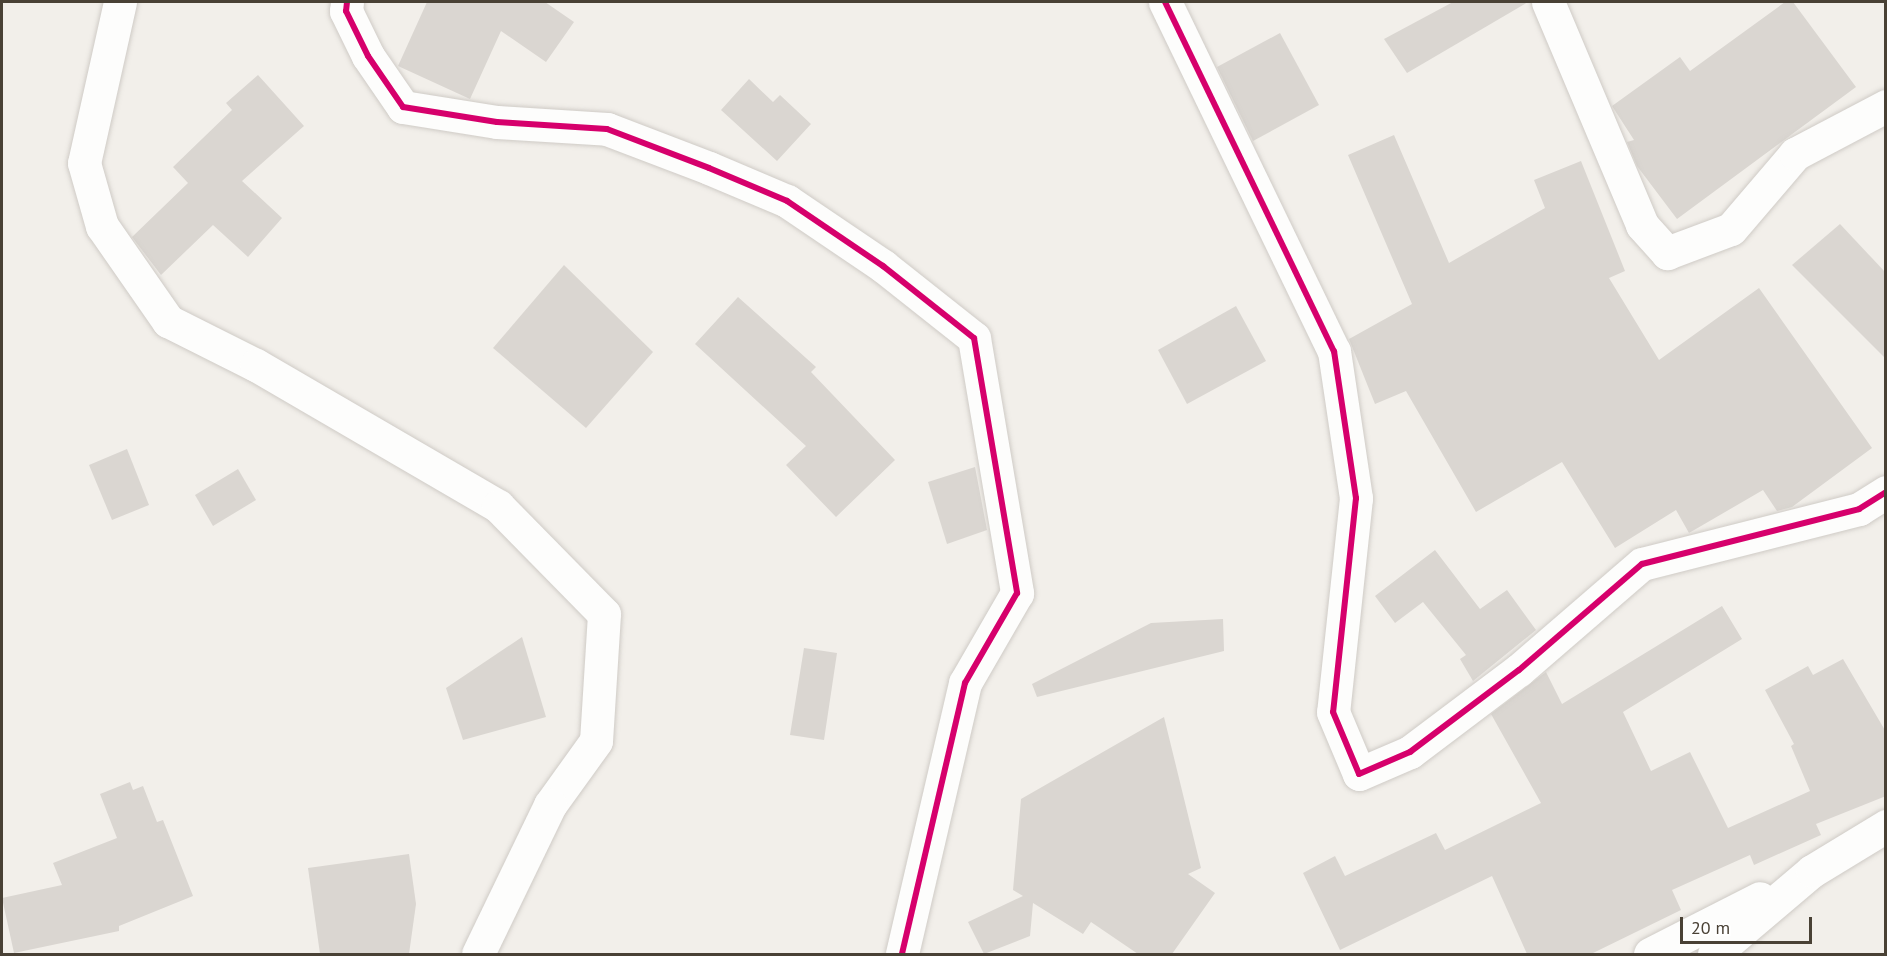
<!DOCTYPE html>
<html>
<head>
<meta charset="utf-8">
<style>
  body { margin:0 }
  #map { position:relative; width:1887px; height:956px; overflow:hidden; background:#f2efea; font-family:"PT Sans",sans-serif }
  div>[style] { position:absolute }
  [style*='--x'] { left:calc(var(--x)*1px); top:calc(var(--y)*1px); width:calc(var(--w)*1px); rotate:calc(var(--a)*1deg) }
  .building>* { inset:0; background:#dad6d1 }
  .roads { filter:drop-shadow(0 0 2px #cfcbc6) drop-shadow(0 0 2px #cfcbc6) }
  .minor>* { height:33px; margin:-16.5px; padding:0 16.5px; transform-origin:16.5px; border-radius:16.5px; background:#fdfdfc }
  .cycleway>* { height:6px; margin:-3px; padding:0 3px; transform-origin:3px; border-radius:3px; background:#d6006c }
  span { translate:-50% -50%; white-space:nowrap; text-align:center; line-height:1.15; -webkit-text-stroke:4.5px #fff; paint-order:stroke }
  .frame { position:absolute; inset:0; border:3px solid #494135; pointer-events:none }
  .scale { position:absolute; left:1680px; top:917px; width:132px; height:27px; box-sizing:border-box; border:3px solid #494135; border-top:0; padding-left:8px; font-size:18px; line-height:21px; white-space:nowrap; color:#494135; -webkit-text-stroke:4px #fff; paint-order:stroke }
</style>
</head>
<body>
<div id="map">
  <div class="building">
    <div style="clip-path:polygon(427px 2px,545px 2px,574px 22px,546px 62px,501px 31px,470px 99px,398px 66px)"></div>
    <div style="clip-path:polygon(1453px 2px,1528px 2px,1407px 73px,1384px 39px)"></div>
    <div style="clip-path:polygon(1785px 2px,1793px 2px,1856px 87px,1677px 219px,1637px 166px,1627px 142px,1634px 140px,1612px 106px,1680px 57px,1690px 71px)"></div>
    <div style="clip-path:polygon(1280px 33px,1319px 105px,1253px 141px,1217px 67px)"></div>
    <div style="clip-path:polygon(258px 75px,304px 126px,242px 181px,282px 218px,248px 257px,213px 225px,161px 275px,132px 237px,188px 183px,173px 167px,232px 110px,226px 103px)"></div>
    <div style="clip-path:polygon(749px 79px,773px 102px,780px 95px,811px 124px,777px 161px,721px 110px)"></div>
    <div style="clip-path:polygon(1394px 135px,1449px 263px,1545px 208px,1534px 180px,1581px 161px,1625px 271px,1609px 278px,1659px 360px,1759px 288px,1872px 448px,1792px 507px,1777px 511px,1763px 490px,1689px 533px,1676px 510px,1615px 548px,1562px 462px,1476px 512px,1406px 391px,1375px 404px,1349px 339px,1412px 304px,1348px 155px)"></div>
    <div style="clip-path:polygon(1840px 224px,1886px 273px,1886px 359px,1792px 265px)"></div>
    <div style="clip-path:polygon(564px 265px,653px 352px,586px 428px,493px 348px)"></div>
    <div style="clip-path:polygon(738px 297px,816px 367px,811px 372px,895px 460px,836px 517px,786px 465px,806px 446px,695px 344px)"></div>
    <div style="clip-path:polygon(1236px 306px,1266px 361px,1187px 404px,1158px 350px)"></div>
    <div style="clip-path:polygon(127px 449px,149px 505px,112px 520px,89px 465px)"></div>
    <div style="clip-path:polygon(975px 467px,987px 530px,947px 544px,928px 482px)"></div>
    <div style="clip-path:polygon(238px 469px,256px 500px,213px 526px,195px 495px)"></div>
    <div style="clip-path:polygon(1435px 550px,1480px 609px,1507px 590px,1536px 630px,1473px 681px,1460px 659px,1466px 655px,1423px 602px,1395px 623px,1375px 596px)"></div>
    <div style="clip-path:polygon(1722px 606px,1742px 639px,1623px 712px,1651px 771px,1690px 752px,1728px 828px,1810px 791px,1791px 746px,1794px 744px,1765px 690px,1808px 666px,1813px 675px,1843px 659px,1886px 732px,1886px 796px,1816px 824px,1821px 835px,1754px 865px,1750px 855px,1672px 890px,1681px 910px,1591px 954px,1527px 954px,1492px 876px,1340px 950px,1303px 873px,1335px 856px,1345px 876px,1436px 833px,1445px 850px,1541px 803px,1491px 714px,1546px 672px,1562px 704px)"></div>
    <div style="clip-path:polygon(1223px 619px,1224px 651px,1037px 697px,1032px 684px,1151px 623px)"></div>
    <div style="clip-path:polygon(522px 637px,546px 717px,463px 740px,446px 688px)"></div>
    <div style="clip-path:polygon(804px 648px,837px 653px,824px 740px,790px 735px)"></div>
    <div style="clip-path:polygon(1164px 717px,1201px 868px,1188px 874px,1215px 893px,1172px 954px,1138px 954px,1091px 922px,1083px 934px,1033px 903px,1030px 936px,984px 954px,968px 922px,1023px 896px,1013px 890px,1021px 799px)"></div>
    <div style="clip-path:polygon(130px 782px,133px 790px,143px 786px,157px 822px,163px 820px,193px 896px,119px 926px,119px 931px,14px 953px,2px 898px,62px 885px,53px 863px,117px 838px,100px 794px)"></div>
    <div style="clip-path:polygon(409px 854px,416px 904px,409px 954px,320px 954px,308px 868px)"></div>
  </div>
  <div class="roads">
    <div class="minor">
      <div style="--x:120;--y:2;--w:165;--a:102.6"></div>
      <div style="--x:84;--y:163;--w:66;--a:74.1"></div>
      <div style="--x:102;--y:226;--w:116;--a:55.2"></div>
      <div style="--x:168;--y:321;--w:98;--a:26.6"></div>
      <div style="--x:256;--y:365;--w:280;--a:30.2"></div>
      <div style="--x:498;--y:506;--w:151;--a:45.5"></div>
      <div style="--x:604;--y:614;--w:127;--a:93.6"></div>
      <div style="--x:596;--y:741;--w:79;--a:125.7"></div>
      <div style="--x:550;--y:805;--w:165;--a:115.8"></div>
      <div style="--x:347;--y:2;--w:9;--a:96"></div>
      <div style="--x:346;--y:11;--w:50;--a:63.9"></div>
      <div style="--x:368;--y:56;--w:62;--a:55.5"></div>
      <div style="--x:403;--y:107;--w:95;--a:9.1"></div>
      <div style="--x:497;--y:122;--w:110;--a:3.6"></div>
      <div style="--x:607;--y:129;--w:109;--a:20.9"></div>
      <div style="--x:709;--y:168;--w:85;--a:22.9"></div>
      <div style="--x:787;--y:201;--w:116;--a:34.1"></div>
      <div style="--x:883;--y:266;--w:116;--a:38.4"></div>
      <div style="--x:974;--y:338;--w:259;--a:80.4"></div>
      <div style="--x:1017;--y:593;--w:104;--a:120"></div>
      <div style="--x:965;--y:683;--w:278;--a:103.1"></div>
      <div style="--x:1165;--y:2;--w:388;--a:64.2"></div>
      <div style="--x:1334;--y:351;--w:149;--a:81.5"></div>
      <div style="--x:1356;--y:498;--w:215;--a:96.1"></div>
      <div style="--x:1333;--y:712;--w:67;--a:67.2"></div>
      <div style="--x:1359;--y:774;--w:56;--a:-23.3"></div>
      <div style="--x:1410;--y:752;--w:136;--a:-37"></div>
      <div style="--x:1519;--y:670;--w:162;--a:-40.8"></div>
      <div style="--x:1642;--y:564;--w:224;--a:-14.2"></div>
      <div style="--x:1859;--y:509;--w:32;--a:-32"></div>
      <div style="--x:1548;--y:2;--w:242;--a:67.1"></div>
      <div style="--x:1642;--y:225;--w:38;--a:48"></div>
      <div style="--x:1667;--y:253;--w:68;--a:-20.6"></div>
      <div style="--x:1731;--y:229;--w:99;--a:-49.5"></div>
      <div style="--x:1795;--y:154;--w:103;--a:-27.8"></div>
      <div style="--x:1650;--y:954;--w:123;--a:-27"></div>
      <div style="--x:1714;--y:954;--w:128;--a:-40.3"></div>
      <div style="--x:1812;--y:871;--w:87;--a:-31.3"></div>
    </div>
  </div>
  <div class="cycleway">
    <div style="--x:347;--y:2;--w:9;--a:96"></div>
    <div style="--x:346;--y:11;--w:50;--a:63.9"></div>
    <div style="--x:368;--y:56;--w:62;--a:55.5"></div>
    <div style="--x:403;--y:107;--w:95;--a:9.1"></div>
    <div style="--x:497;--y:122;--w:110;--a:3.6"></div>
    <div style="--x:607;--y:129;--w:109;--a:20.9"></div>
    <div style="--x:709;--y:168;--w:85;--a:22.9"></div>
    <div style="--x:787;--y:201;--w:116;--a:34.1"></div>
    <div style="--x:883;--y:266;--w:116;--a:38.4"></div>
    <div style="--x:974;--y:338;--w:259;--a:80.4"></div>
    <div style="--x:1017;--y:593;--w:104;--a:120"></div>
    <div style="--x:965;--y:683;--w:278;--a:103.1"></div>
    <div style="--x:1165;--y:2;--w:388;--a:64.2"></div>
    <div style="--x:1334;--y:351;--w:149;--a:81.5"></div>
    <div style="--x:1356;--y:498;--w:215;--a:96.1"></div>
    <div style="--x:1333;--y:712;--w:67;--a:67.2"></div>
    <div style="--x:1359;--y:774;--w:56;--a:-23.3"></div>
    <div style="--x:1410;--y:752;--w:136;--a:-37"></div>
    <div style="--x:1519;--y:670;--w:162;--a:-40.8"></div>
    <div style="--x:1642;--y:564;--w:224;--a:-14.2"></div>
    <div style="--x:1859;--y:509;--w:32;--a:-32"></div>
  </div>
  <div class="frame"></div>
  <div class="scale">20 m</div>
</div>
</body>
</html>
